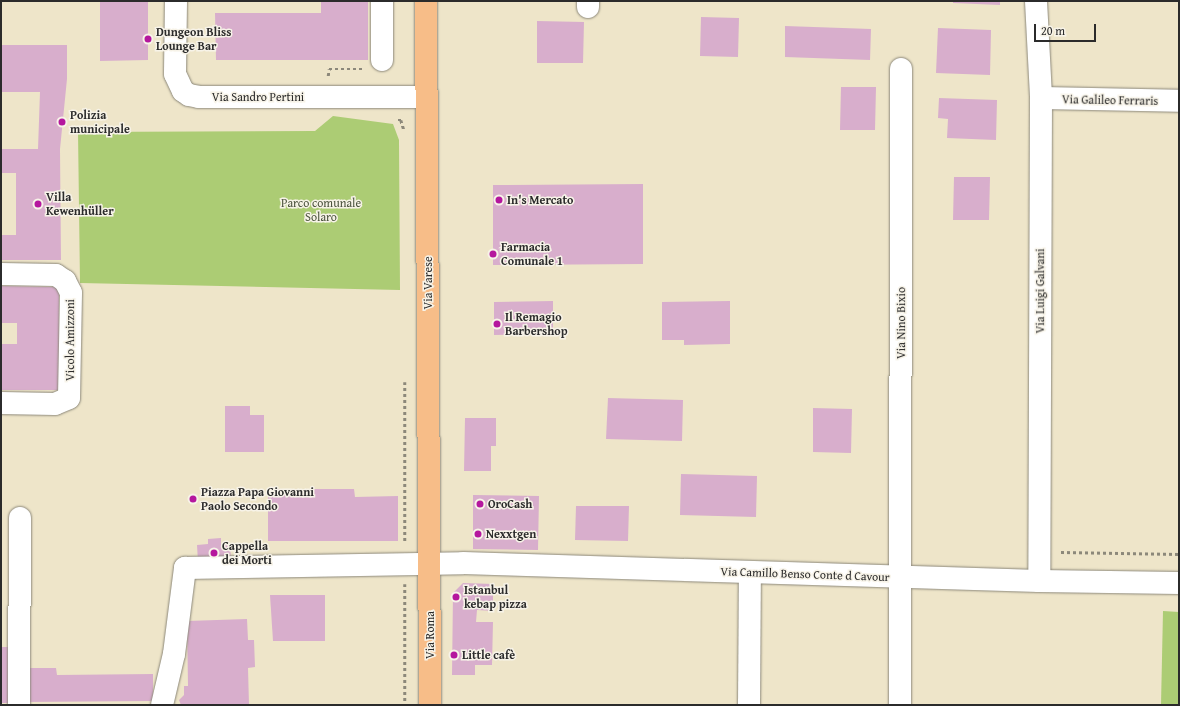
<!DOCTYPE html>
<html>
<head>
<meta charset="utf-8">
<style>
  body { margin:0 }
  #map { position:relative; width:1180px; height:706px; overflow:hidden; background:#eee5c9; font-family:"Gentium Book Plus",serif }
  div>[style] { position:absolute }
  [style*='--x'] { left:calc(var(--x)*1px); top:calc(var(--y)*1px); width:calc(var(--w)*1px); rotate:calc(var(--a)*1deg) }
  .green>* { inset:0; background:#accc74 }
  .building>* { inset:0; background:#d8aecc }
  .path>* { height:2.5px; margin-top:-1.25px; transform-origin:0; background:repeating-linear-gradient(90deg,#8c887a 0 3px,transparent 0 6px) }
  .roads { filter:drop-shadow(0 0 1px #8c887a) drop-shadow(0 0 1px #8c887a) }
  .minor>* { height:22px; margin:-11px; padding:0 11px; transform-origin:11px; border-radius:11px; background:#fff }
  .major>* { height:22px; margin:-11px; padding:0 11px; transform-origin:11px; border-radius:11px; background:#f7bd88 }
  .dots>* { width:11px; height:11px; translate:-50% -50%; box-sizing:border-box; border:2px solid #f7f3e8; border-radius:50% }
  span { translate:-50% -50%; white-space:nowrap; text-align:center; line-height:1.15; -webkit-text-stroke:3px #f7f3e8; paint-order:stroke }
  .poi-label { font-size:12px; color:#2b2b2b; font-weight:700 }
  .left { translate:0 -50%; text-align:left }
  .street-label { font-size:12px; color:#2b2b2b }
  .park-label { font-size:12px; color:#4b533d }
  .frame { position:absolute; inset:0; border:2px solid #2b2b2b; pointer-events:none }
  .scale { position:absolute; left:1034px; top:24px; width:62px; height:18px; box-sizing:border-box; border:2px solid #2b2b2b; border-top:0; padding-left:5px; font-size:12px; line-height:14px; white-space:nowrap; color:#2b2b2b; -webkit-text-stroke:3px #f7f3e8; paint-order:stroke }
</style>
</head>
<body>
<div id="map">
  <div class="green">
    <div style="clip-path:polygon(333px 116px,393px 124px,399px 140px,400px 290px,80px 283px,78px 132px,315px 131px)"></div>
    <div style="clip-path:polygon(1163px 611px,1179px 612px,1179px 705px,1161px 705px)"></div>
  </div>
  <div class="building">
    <div style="clip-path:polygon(100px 1px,148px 1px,148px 60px,100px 61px)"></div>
    <div style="clip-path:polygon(321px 1px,368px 1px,368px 60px,216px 60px,215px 13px,321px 13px)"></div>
    <div style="clip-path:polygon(953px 1px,1000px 1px,1000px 5px,953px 3px)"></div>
    <div style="clip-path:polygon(701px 17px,739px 18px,738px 57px,700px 56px)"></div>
    <div style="clip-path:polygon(537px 21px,584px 22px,583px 63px,537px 63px)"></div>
    <div style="clip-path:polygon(785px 26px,871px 29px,870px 60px,785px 57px)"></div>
    <div style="clip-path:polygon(938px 28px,991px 30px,990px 75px,936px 73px)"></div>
    <div style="clip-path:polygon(1px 45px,67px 45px,67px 79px,60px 149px,61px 260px,1px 260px,1px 235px,16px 235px,16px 173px,1px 173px,1px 149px,38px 149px,40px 92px,1px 92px)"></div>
    <div style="clip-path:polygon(841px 87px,876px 87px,875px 130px,840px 130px)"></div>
    <div style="clip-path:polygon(939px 98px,997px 100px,996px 140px,947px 138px,948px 119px,938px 118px)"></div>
    <div style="clip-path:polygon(954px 177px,990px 177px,989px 220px,953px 220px)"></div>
    <div style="clip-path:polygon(643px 184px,643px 264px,493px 265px,493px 185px)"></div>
    <div style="clip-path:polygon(1px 286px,59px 287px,59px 390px,1px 390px,1px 344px,17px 344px,17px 323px,1px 323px)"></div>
    <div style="clip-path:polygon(553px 301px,553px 334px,494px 335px,494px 302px)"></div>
    <div style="clip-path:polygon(730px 301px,730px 344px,684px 345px,684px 340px,662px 340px,662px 302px)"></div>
    <div style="clip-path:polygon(608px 398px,683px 400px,682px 441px,606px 439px)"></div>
    <div style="clip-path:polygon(225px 406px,250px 406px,250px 415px,264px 415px,264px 452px,225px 452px)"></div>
    <div style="clip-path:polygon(813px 408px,852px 409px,851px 453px,813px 452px)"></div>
    <div style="clip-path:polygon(465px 418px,496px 418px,496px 446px,491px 446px,491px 471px,464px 471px)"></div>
    <div style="clip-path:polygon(681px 474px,757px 476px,756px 517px,680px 515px)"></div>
    <div style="clip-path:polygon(268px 489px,354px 489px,355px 497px,398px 496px,398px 541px,268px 541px)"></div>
    <div style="clip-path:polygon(473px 495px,539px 496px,538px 550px,473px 549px)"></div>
    <div style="clip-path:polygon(576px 506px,629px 506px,628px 541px,575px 540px)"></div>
    <div style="clip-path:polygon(221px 538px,221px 544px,230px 544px,231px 560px,198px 562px,197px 545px,208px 544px,208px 539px)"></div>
    <div style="clip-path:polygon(463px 583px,493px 584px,493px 611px,477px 610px,476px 622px,493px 622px,492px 665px,475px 665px,475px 675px,452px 675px,453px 593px)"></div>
    <div style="clip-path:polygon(270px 595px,325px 595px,325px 641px,273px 641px)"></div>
    <div style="clip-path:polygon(247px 619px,248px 640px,254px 640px,255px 667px,248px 668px,249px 705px,181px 705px,179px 700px,184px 695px,184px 686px,188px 686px,187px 621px)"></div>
    <div style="clip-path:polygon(1px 647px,11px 647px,8px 703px,1px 703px)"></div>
    <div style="clip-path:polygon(21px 668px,56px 668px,57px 675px,153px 674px,153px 701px,21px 702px)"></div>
  </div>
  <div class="path">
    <div style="--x:328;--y:76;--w:7;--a:-82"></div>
    <div style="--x:329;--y:69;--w:34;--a:0"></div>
    <div style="--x:398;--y:120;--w:3;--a:0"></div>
    <div style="--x:401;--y:120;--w:10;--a:73"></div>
    <div style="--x:405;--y:382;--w:161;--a:90"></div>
    <div style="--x:1061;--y:552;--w:118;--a:1"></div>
    <div style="--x:405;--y:584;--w:121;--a:90"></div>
  </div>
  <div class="roads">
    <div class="minor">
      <div style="--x:176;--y:1;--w:73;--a:90.8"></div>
      <div style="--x:175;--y:74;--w:19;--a:65"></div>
      <div style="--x:183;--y:91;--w:7;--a:34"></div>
      <div style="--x:189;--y:95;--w:10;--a:11"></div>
      <div style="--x:199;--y:97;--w:228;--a:0"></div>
      <div style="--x:382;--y:1;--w:59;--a:90"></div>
      <div style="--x:1036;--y:1;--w:97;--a:87"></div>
      <div style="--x:1041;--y:98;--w:483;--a:90.2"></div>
      <div style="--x:588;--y:7;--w:6;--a:-90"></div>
      <div style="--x:1041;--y:98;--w:138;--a:1.2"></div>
      <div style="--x:1;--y:274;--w:55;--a:1"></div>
      <div style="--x:56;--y:275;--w:11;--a:34"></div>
      <div style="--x:65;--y:281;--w:13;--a:63"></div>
      <div style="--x:71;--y:293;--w:105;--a:91.1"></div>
      <div style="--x:69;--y:398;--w:15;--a:157"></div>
      <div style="--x:55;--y:404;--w:54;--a:-178.9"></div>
      <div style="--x:19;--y:705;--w:187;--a:-89.7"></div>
      <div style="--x:162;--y:705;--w:52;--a:-76.8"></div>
      <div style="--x:174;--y:654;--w:87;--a:-82.7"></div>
      <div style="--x:185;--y:568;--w:278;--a:-1"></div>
      <div style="--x:463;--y:563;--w:576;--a:1.79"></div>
      <div style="--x:1039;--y:581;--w:140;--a:0.8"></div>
      <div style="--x:749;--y:705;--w:133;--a:-89.6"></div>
      <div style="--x:900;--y:705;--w:636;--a:-89.91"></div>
    </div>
    <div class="major">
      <div style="--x:426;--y:1;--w:704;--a:89.67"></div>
    </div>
  </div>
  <div class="dots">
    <div style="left:148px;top:39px;background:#b5179e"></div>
    <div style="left:62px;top:122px;background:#b5179e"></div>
    <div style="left:499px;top:200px;background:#b5179e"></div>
    <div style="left:38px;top:204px;background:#b5179e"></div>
    <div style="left:493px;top:254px;background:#b5179e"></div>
    <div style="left:497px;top:324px;background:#b5179e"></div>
    <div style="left:193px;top:499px;background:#b5179e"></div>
    <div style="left:480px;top:504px;background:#b5179e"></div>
    <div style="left:478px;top:534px;background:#b5179e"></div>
    <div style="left:214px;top:553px;background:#b5179e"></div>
    <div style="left:456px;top:597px;background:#b5179e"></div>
    <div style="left:454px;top:655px;background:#b5179e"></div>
  </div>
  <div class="poi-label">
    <span class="left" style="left:156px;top:39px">Dungeon Bliss<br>Lounge Bar</span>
    <span class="left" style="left:70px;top:122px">Polizia<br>municipale</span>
    <span class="left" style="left:46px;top:204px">Villa<br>Kewenhüller</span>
    <span class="left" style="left:507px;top:200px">In's Mercato</span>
    <span class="left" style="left:501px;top:254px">Farmacia<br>Comunale 1</span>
    <span class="left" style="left:505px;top:324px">Il Remagio<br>Barbershop</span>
    <span class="left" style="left:201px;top:499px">Piazza Papa Giovanni<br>Paolo Secondo</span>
    <span class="left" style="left:488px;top:504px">OroCash</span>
    <span class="left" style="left:486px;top:534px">Nexxtgen</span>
    <span class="left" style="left:222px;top:553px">Cappella<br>dei Morti</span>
    <span class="left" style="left:464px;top:597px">Istanbul<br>kebap pizza</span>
    <span class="left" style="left:462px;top:655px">Little cafè</span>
  </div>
  <div class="street-label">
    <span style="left:258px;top:97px">Via Sandro Pertini</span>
    <span style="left:1110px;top:100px;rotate:1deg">Via Galileo Ferraris</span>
    <span style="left:428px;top:283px;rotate:-90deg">Via Varese</span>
    <span style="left:1040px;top:291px;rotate:-90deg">Via Luigi Galvani</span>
    <span style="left:901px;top:323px;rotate:-90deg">Via Nino Bixio</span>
    <span style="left:70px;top:340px;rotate:-90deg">Vicolo Amizzoni</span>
    <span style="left:805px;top:574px;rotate:2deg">Via Camillo Benso Conte d Cavour</span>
    <span style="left:430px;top:635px;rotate:-90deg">Via Roma</span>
  </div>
  <div class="park-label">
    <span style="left:321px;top:210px">Parco comunale<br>Solaro</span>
  </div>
  <div class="frame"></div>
  <div class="scale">20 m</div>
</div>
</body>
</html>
